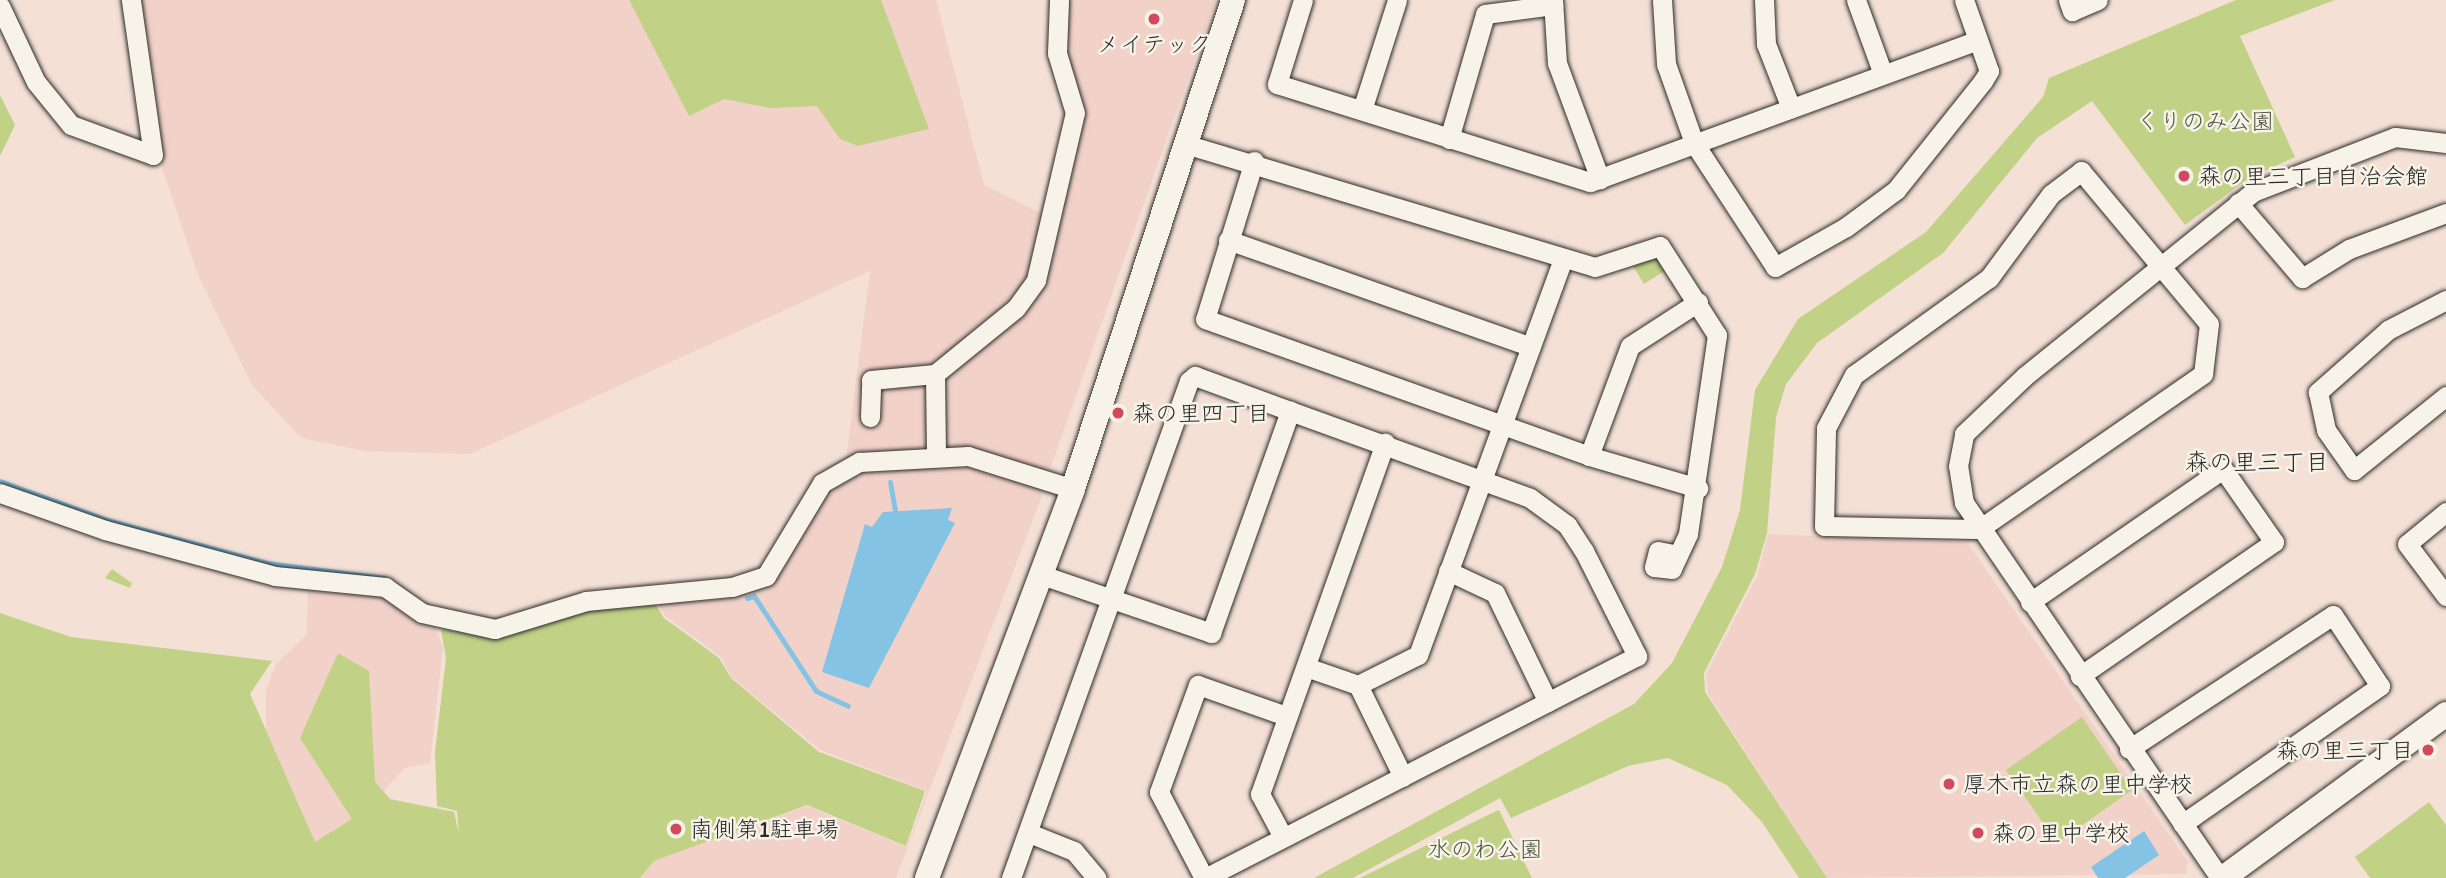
<!DOCTYPE html>
<html>
<head>
<meta charset="utf-8">
<style>
  body { margin:0 }
  #map { position:relative; width:2446px; height:878px; overflow:hidden; background:#f4e0d5; font-family:Itim,"Klee One",sans-serif }
  div>[style] { position:absolute }
  [style*='--x'] { left:calc(var(--x)*1px); top:calc(var(--y)*1px); width:calc(var(--w)*1px); rotate:calc(var(--a)*1deg) }
  .built>* { inset:0; background:#f2d2c8 }
  .green>* { inset:0; background:#c1d186 }
  .water>* { inset:0; background:#85c3e5 }
  .stream>* { height:5px; margin:-2.5px; padding:0 2.5px; transform-origin:2.5px; border-radius:2.5px; background:#85c3e5 }
  .roads { filter:drop-shadow(0 0 2px #2b2b2b) drop-shadow(0 0 2px #2b2b2b) }
  .minor>* { height:19px; margin:-9.5px; padding:0 9.5px; transform-origin:9.5px; border-radius:9.5px; background:#f7f3e8 }
  .tertiary>* { height:24px; margin:-12px; padding:0 12px; transform-origin:12px; border-radius:12px; background:#f7f3e8 }
  .dots>* { width:19px; height:19px; translate:-50% -50%; box-sizing:border-box; border:4px solid #f7f3e8; border-radius:50% }
  span { translate:-50% -50%; white-space:nowrap; text-align:center; line-height:1.15; -webkit-text-stroke:5px #f7f3e8; paint-order:stroke }
  .poi-label { font-size:23px; color:#2b2b2b }
  .left { translate:0 -50%; text-align:left }
  .right { translate:-100% -50%; text-align:right }
  .park-label { font-size:23px; color:#505442 }
  .neighbourhood-label { font-size:24px; color:#2b2b2b }
</style>
</head>
<body>
<div id="map">
  <div class="built">
    <div style="clip-path:polygon(140px 0,936px 0,984px 185px,1054px 220px,1080px 116px,1065px 55px,1066px 0,1216px 0,1049px 472px,1038px 479px,1042px 496px,896px 878px,641px 878px,654px 861px,807px 806px,907px 847px,927px 791px,820px 750px,731px 677px,721px 657px,665px 616px,655px 598px,739px 595px,767px 586px,786px 565px,819px 502px,844px 475px,870px 271px,470px 454px,365px 451px,301px 438px,252px 385px,198px 275px,160px 161px)"></div>
    <div style="clip-path:polygon(1768px 534px,1967px 542px,2188px 862px,2186px 874px,1827px 878px,1708px 694px,1706px 674px,1757px 576px)"></div>
    <div style="clip-path:polygon(308px 586px,373px 588px,436px 629px,443px 648px,430px 763px,405px 768px,385px 789px,383px 842px,279px 852px,266px 764px,266px 690px,276px 664px,307px 634px)"></div>
  </div>
  <div class="green">
    <div style="clip-path:polygon(629px 0,881px 0,929px 129px,858px 146px,840px 139px,817px 106px,771px 108px,724px 99px,689px 116px)"></div>
    <div style="clip-path:polygon(2236px 0,2335px 0,2240px 36px,2295px 157px,2249px 178px,2185px 225px,2092px 101px,2037px 138px,1943px 253px,1817px 343px,1786px 384px,1776px 417px,1767px 533px,1755px 574px,1704px 673px,1705px 692px,1827px 878px,1799px 878px,1762px 822px,1727px 785px,1668px 758px,1628px 766px,1511px 818px,1500px 798px,1353px 878px,1314px 878px,1634px 704px,1672px 663px,1722px 567px,1740px 510px,1755px 390px,1798px 319px,1926px 232px,2043px 97px,2049px 78px)"></div>
    <div style="clip-path:polygon(0 95px,15px 125px,0 156px)"></div>
    <div style="clip-path:polygon(1653px 254px,1669px 268px,1644px 284px,1631px 263px)"></div>
    <div style="clip-path:polygon(112px 569px,132px 583px,130px 588px,105px 578px)"></div>
    <div style="clip-path:polygon(653px 600px,664px 618px,719px 658px,731px 678px,819px 752px,925px 791px,906px 846px,807px 805px,654px 861px,640px 878px,0 878px,0 613px,71px 637px,272px 661px,250px 694px,315px 842px,352px 819px,300px 738px,338px 653px,369px 671px,375px 782px,390px 799px,454px 812px,459px 834px,457px 811px,437px 806px,435px 752px,446px 658px,441px 630px,468px 632px)"></div>
    <div style="clip-path:polygon(2082px 717px,2132px 790px,2057px 843px,2006px 770px)"></div>
    <div style="clip-path:polygon(2429px 802px,2446px 825px,2446px 878px,2370px 878px,2355px 857px)"></div>
    <div style="clip-path:polygon(1499px 810px,1532px 878px,1360px 878px,1488px 815px)"></div>
  </div>
  <div class="water">
    <div style="clip-path:polygon(952px 508px,948px 520px,955px 523px,869px 688px,822px 672px,865px 524px,872px 527px,883px 512px)"></div>
    <div style="clip-path:polygon(2144px 831px,2159px 855px,2125px 878px,2098px 878px,2091px 867px)"></div>
  </div>
  <div class="stream">
    <div style="--x:0;--y:481;--w:114;--a:20"></div>
    <div style="--x:107;--y:520;--w:167;--a:15"></div>
    <div style="--x:268;--y:563;--w:117;--a:7.4"></div>
    <div style="--x:890;--y:482;--w:29;--a:80"></div>
    <div style="--x:747;--y:598;--w:7;--a:-16"></div>
    <div style="--x:754;--y:596;--w:113;--a:56.9"></div>
    <div style="--x:816;--y:691;--w:35;--a:25"></div>
  </div>
  <div class="roads">
    <div class="minor">
      <div style="--x:1303;--y:0;--w:88;--a:107.2"></div>
      <div style="--x:1277;--y:84;--w:328;--a:17.4"></div>
      <div style="--x:1590;--y:182;--w:413;--a:-20.1"></div>
      <div style="--x:1553;--y:0;--w:63;--a:86.4"></div>
      <div style="--x:1557;--y:63;--w:124;--a:69.7"></div>
      <div style="--x:1662;--y:0;--w:64;--a:86.4"></div>
      <div style="--x:1666;--y:64;--w:84;--a:70.5"></div>
      <div style="--x:1694;--y:143;--w:148;--a:56.8"></div>
      <div style="--x:1775;--y:267;--w:81;--a:-29.4"></div>
      <div style="--x:1846;--y:227;--w:62;--a:-36.5"></div>
      <div style="--x:1896;--y:190;--w:139;--a:-51.4"></div>
      <div style="--x:1983;--y:81;--w:12;--a:-59"></div>
      <div style="--x:1989;--y:71;--w:75;--a:-109.4"></div>
      <div style="--x:1764;--y:0;--w:44;--a:87.4"></div>
      <div style="--x:1766;--y:44;--w:69;--a:68.7"></div>
      <div style="--x:1856;--y:0;--w:79;--a:70"></div>
      <div style="--x:2068;--y:0;--w:12;--a:70"></div>
      <div style="--x:2072;--y:11;--w:28;--a:-23"></div>
      <div style="--x:0;--y:6;--w:84;--a:64.7"></div>
      <div style="--x:36;--y:82;--w:55;--a:50.9"></div>
      <div style="--x:71;--y:125;--w:87;--a:20.1"></div>
      <div style="--x:153;--y:155;--w:157;--a:-98.1"></div>
      <div style="--x:1362;--y:110;--w:115;--a:-72.3"></div>
      <div style="--x:1449;--y:139;--w:130;--a:-73.9"></div>
      <div style="--x:1485;--y:14;--w:69;--a:-7.5"></div>
      <div style="--x:1185;--y:144;--w:428;--a:16.7"></div>
      <div style="--x:1595;--y:267;--w:68;--a:-17.9"></div>
      <div style="--x:1660;--y:246;--w:106;--a:57.4"></div>
      <div style="--x:1717;--y:335;--w:201;--a:98.3"></div>
      <div style="--x:1688;--y:534;--w:38;--a:115"></div>
      <div style="--x:1672;--y:569;--w:18;--a:-174"></div>
      <div style="--x:1654;--y:567;--w:16;--a:-76"></div>
      <div style="--x:1658;--y:551;--w:16;--a:11"></div>
      <div style="--x:1254;--y:161;--w:165;--a:107.2"></div>
      <div style="--x:1205;--y:319;--w:408;--a:19.6"></div>
      <div style="--x:1589;--y:456;--w:114;--a:16.4"></div>
      <div style="--x:2081;--y:171;--w:199;--a:50.1"></div>
      <div style="--x:2209;--y:324;--w:50;--a:96.8"></div>
      <div style="--x:2203;--y:374;--w:272;--a:145.3"></div>
      <div style="--x:1979;--y:529;--w:155;--a:-178.9"></div>
      <div style="--x:1824;--y:526;--w:98;--a:-88.8"></div>
      <div style="--x:1826;--y:428;--w:60;--a:-62.2"></div>
      <div style="--x:1854;--y:375;--w:166;--a:-35.7"></div>
      <div style="--x:1989;--y:278;--w:104;--a:-53.6"></div>
      <div style="--x:2051;--y:194;--w:38;--a:-37"></div>
      <div style="--x:2238;--y:203;--w:99;--a:49.5"></div>
      <div style="--x:2302;--y:278;--w:55;--a:-31.7"></div>
      <div style="--x:2349;--y:249;--w:103;--a:-20.4"></div>
      <div style="--x:1228;--y:240;--w:321;--a:19.4"></div>
      <div style="--x:2446;--y:300;--w:65;--a:152.7"></div>
      <div style="--x:2388;--y:330;--w:94;--a:138.5"></div>
      <div style="--x:2318;--y:392;--w:39;--a:78"></div>
      <div style="--x:2326;--y:430;--w:49;--a:55"></div>
      <div style="--x:2354;--y:470;--w:118;--a:-38.8"></div>
      <div style="--x:870;--y:417;--w:37;--a:-88"></div>
      <div style="--x:871;--y:380;--w:64;--a:-5.4"></div>
      <div style="--x:936;--y:455;--w:81;--a:-90.7"></div>
      <div style="--x:935;--y:374;--w:104;--a:-39.2"></div>
      <div style="--x:1016;--y:308;--w:34;--a:-54"></div>
      <div style="--x:1036;--y:280;--w:171;--a:-76.9"></div>
      <div style="--x:1075;--y:113;--w:63;--a:-106.7"></div>
      <div style="--x:1057;--y:53;--w:53;--a:-87.8"></div>
      <div style="--x:1589;--y:456;--w:117;--a:-69.6"></div>
      <div style="--x:1630;--y:346;--w:81;--a:-32.9"></div>
      <div style="--x:0;--y:493;--w:111;--a:19.4"></div>
      <div style="--x:105;--y:530;--w:176;--a:15.1"></div>
      <div style="--x:275;--y:576;--w:111;--a:5.7"></div>
      <div style="--x:385;--y:587;--w:45;--a:35.1"></div>
      <div style="--x:422;--y:613;--w:75;--a:12.4"></div>
      <div style="--x:495;--y:629;--w:95;--a:-17.1"></div>
      <div style="--x:586;--y:601;--w:147;--a:-5.5"></div>
      <div style="--x:732;--y:587;--w:36;--a:-18"></div>
      <div style="--x:766;--y:576;--w:109;--a:-58.9"></div>
      <div style="--x:822;--y:483;--w:43;--a:-29.6"></div>
      <div style="--x:859;--y:462;--w:109;--a:-3.2"></div>
      <div style="--x:968;--y:456;--w:110;--a:17.4"></div>
      <div style="--x:2446;--y:512;--w:50;--a:140.6"></div>
      <div style="--x:2407;--y:544;--w:65;--a:53.1"></div>
      <div style="--x:1448;--y:571;--w:52;--a:25.1"></div>
      <div style="--x:1495;--y:593;--w:121;--a:64.1"></div>
      <div style="--x:1042;--y:575;--w:179;--a:18.9"></div>
      <div style="--x:1211;--y:633;--w:236;--a:-70.4"></div>
      <div style="--x:1290;--y:411;--w:255;--a:19.9"></div>
      <div style="--x:1530;--y:498;--w:46;--a:36.1"></div>
      <div style="--x:1567;--y:525;--w:31;--a:57"></div>
      <div style="--x:1584;--y:551;--w:118;--a:63.2"></div>
      <div style="--x:1637;--y:656;--w:486;--a:152.8"></div>
      <div style="--x:2030;--y:602;--w:234;--a:-34.6"></div>
      <div style="--x:2223;--y:469;--w:89;--a:55.1"></div>
      <div style="--x:2274;--y:542;--w:236;--a:145.4"></div>
      <div style="--x:1306;--y:667;--w:55;--a:19.1"></div>
      <div style="--x:1358;--y:685;--w:67;--a:-26.6"></div>
      <div style="--x:1418;--y:655;--w:422;--a:-69.9"></div>
      <div style="--x:1358;--y:685;--w:102;--a:63.9"></div>
      <div style="--x:2129;--y:749;--w:244;--a:-33.3"></div>
      <div style="--x:2333;--y:615;--w:85;--a:56.5"></div>
      <div style="--x:2380;--y:686;--w:241;--a:145.1"></div>
      <div style="--x:1029;--y:833;--w:48;--a:21.8"></div>
      <div style="--x:1074;--y:851;--w:35;--a:50"></div>
      <div style="--x:1283;--y:837;--w:49;--a:-118.1"></div>
      <div style="--x:1260;--y:794;--w:373;--a:-70.4"></div>
      <div style="--x:1011;--y:878;--w:528;--a:-70.3"></div>
      <div style="--x:1189;--y:381;--w:8;--a:-40"></div>
      <div style="--x:1195;--y:376;--w:101;--a:20.2"></div>
      <div style="--x:1204;--y:878;--w:97;--a:-117.6"></div>
      <div style="--x:1159;--y:792;--w:114;--a:-70"></div>
      <div style="--x:1198;--y:685;--w:93;--a:19.4"></div>
      <div style="--x:2220;--y:878;--w:454;--a:-124.3"></div>
      <div style="--x:1964;--y:503;--w:37;--a:-99"></div>
      <div style="--x:1958;--y:466;--w:33;--a:-79"></div>
      <div style="--x:1964;--y:434;--w:84;--a:-43.6"></div>
      <div style="--x:2025;--y:376;--w:293;--a:-38.9"></div>
      <div style="--x:2253;--y:192;--w:152;--a:-21.2"></div>
      <div style="--x:2395;--y:137;--w:51;--a:6.7"></div>
    </div>
    <div class="tertiary">
      <div style="--x:927;--y:878;--w:415;--a:-69.4"></div>
      <div style="--x:1073;--y:489;--w:515;--a:-71.88"></div>
      <div style="--x:2223;--y:878;--w:277;--a:-36.3"></div>
    </div>
  </div>
  <div class="dots">
    <div style="left:1154px;top:19px;background:#d1495b"></div>
    <div style="left:2184px;top:176px;background:#d1495b"></div>
    <div style="left:1118px;top:413px;background:#d1495b"></div>
    <div style="left:2428px;top:750px;background:#d1495b"></div>
    <div style="left:1949px;top:784px;background:#d1495b"></div>
    <div style="left:676px;top:829px;background:#d1495b"></div>
    <div style="left:1978px;top:833px;background:#d1495b"></div>
  </div>
  <div class="poi-label">
    <span style="left:1154px;top:44px">メイテック</span>
    <span class="left" style="left:2198px;top:176px">森の里三丁目自治会館</span>
    <span class="left" style="left:1132px;top:413px">森の里四丁目</span>
    <span class="right" style="left:2414px;top:750px">森の里三丁目</span>
    <span class="left" style="left:1963px;top:784px">厚木市立森の里中学校</span>
    <span class="left" style="left:690px;top:829px">南側第1駐車場</span>
    <span class="left" style="left:1992px;top:833px">森の里中学校</span>
  </div>
  <div class="park-label">
    <span style="left:2205px;top:121px">くりのみ公園</span>
    <span style="left:1485px;top:849px">水のわ公園</span>
  </div>
  <div class="neighbourhood-label">
    <span style="left:2257px;top:462px">森の里三丁目</span>
  </div>
</div>
</body>
</html>
